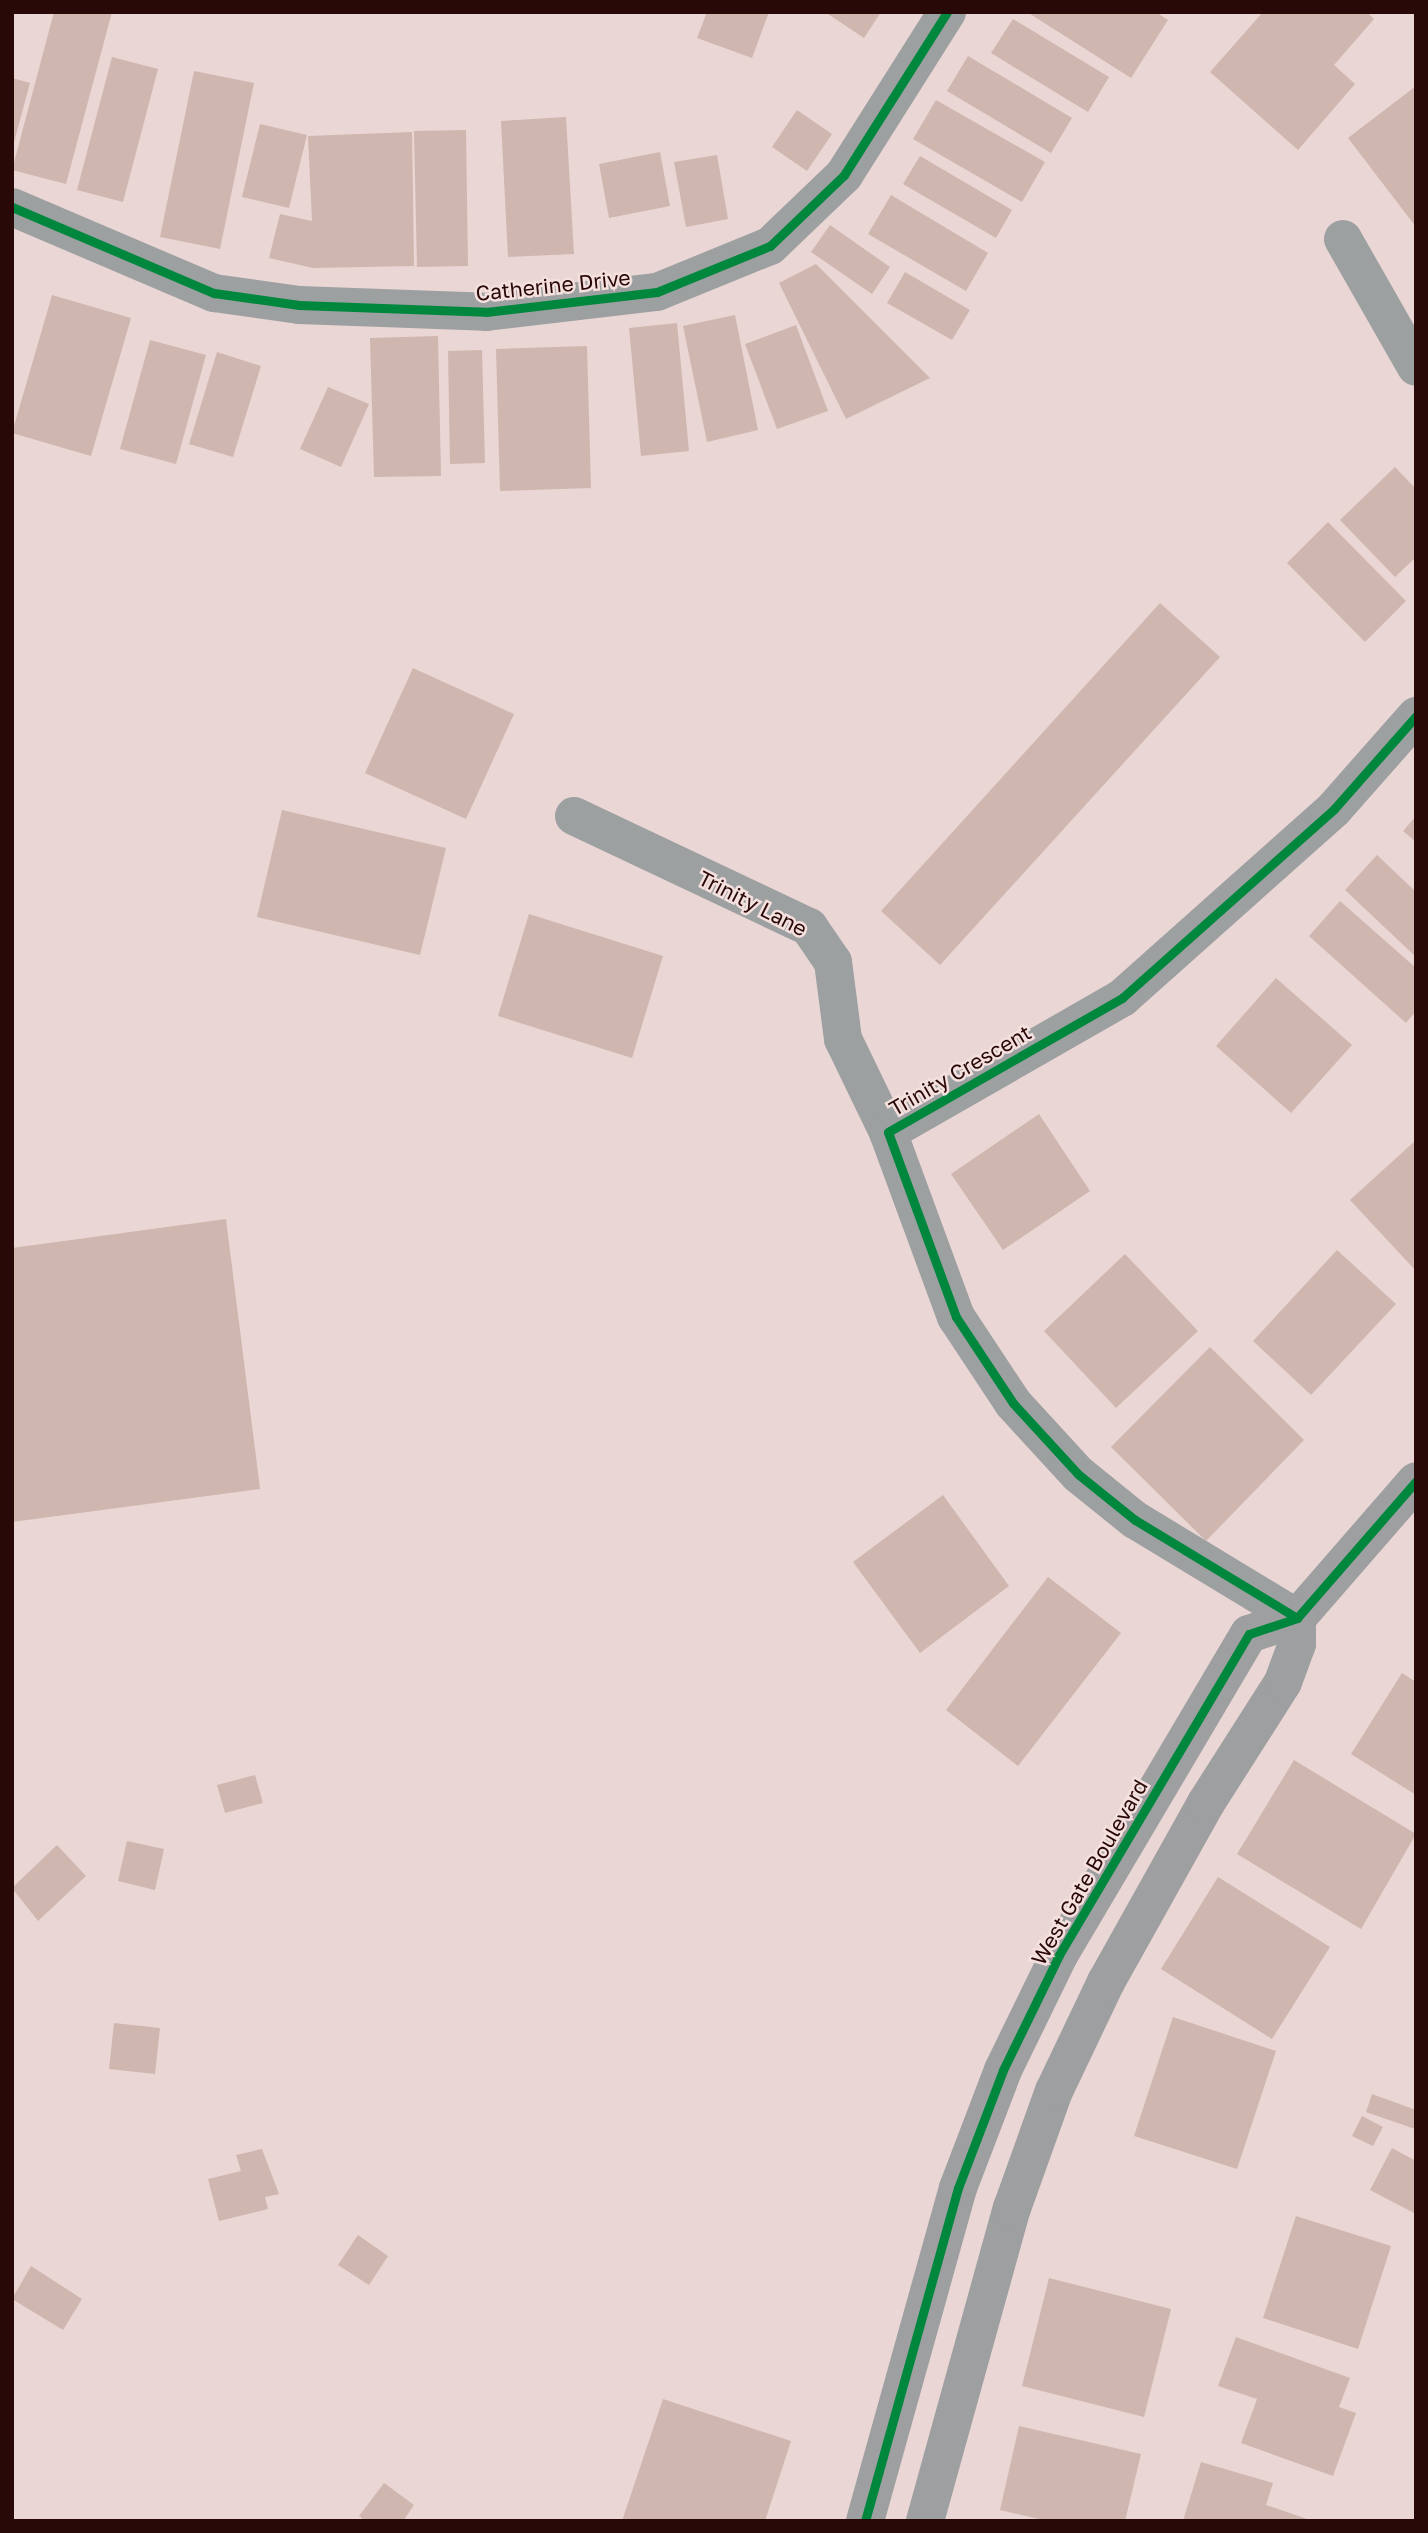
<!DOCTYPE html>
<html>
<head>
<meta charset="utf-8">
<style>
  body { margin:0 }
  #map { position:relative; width:1428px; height:2533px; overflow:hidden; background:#ead6d4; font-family:"Golos Text",sans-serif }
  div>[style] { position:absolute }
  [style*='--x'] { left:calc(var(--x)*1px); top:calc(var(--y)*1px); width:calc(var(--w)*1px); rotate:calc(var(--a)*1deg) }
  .building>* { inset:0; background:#cfb7af }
  .street>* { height:38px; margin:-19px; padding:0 19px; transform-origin:19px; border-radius:19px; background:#9da0a1 }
  .secondary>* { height:38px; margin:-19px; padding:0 19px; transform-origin:19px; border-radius:19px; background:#9d9fa0 }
  .cycleway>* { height:9px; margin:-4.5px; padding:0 4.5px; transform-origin:4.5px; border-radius:4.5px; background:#00873e }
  span { translate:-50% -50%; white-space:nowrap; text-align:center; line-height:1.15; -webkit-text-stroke:5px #f4e0de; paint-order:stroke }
  .street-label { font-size:21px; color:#290908 }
  .frame { position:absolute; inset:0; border:14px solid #290908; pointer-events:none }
</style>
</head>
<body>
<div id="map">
  <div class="building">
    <div style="clip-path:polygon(54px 12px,112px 12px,66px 184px,12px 170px)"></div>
    <div style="clip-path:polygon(707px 12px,769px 12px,752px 58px,697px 38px)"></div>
    <div style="clip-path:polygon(825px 12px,881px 12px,864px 38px)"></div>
    <div style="clip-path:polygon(1027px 12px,1156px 12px,1168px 20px,1131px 78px)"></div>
    <div style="clip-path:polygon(1263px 12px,1367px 12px,1374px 19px,1334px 65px,1355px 84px,1298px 150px,1210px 72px)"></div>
    <div style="clip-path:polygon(1013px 19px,1109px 77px,1088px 112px,991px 53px)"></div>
    <div style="clip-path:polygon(968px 56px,1072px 118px,1051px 153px,947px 91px)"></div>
    <div style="clip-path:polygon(112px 57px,158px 69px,123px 202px,77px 190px)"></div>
    <div style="clip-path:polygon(194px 71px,254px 83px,220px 249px,160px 237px)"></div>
    <div style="clip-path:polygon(12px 78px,30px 83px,13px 146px,12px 146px)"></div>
    <div style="clip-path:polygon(1416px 86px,1416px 227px,1348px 138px)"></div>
    <div style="clip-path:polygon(936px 100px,1045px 162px,1022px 202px,913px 139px)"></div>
    <div style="clip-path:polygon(797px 110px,832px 134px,807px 171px,772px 147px)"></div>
    <div style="clip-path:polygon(566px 117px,574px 254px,508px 257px,501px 121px)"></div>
    <div style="clip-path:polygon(260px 124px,307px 135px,289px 208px,242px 197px)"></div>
    <div style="clip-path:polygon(466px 130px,468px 266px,417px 267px,414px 131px)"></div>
    <div style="clip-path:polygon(412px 132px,414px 266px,313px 268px,269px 258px,280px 214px,312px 221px,308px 136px)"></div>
    <div style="clip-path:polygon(660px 152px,670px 206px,609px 218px,599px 164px)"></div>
    <div style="clip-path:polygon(717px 155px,728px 219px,686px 227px,674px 162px)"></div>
    <div style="clip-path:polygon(920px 156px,1012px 210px,996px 238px,903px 184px)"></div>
    <div style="clip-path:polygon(891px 195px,988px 253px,966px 291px,868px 234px)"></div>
    <div style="clip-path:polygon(830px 225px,890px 267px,872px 294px,811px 252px)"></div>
    <div style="clip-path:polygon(816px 264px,930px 378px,846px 419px,779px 283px)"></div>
    <div style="clip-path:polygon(905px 272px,970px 310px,952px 340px,887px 303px)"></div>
    <div style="clip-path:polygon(52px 295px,131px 318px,91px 456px,12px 433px)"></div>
    <div style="clip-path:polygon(735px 315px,758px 430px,707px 442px,683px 326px)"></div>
    <div style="clip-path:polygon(677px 323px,689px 451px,641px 456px,629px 328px)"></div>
    <div style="clip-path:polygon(796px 325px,828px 411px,777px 429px,745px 344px)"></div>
    <div style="clip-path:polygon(438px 336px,441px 476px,374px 477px,370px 338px)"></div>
    <div style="clip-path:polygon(150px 340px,206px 355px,176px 464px,120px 449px)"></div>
    <div style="clip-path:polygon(587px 346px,591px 488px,500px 491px,496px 349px)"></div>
    <div style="clip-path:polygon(482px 350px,485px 463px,450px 464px,448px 351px)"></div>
    <div style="clip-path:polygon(217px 352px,261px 366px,233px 457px,189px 444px)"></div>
    <div style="clip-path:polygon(328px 387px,369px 404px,341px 467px,300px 449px)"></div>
    <div style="clip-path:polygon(1395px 467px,1416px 489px,1416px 557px,1395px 577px,1340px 520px)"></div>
    <div style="clip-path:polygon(1328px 522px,1406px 601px,1365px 642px,1287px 563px)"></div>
    <div style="clip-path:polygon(1160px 603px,1220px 657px,940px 965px,881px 911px)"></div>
    <div style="clip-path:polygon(413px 668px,514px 714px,466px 819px,365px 773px)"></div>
    <div style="clip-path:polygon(282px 810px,446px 848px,420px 955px,257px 917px)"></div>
    <div style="clip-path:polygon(1416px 816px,1416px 842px,1403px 831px)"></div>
    <div style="clip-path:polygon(1377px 855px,1416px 892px,1416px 957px,1345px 890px)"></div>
    <div style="clip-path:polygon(1340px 901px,1416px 968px,1416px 1011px,1406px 1023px,1309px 936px)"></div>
    <div style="clip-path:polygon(529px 914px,663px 956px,632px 1058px,498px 1016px)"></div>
    <div style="clip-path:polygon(1276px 978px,1352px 1045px,1291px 1113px,1216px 1046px)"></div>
    <div style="clip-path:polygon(1039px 1114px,1090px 1191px,1003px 1250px,951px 1174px)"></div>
    <div style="clip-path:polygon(1416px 1140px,1416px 1271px,1350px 1200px)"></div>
    <div style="clip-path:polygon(226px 1219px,260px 1489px,12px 1522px,12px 1248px)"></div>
    <div style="clip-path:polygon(1337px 1250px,1396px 1304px,1311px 1395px,1253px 1341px)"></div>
    <div style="clip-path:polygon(1125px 1254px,1198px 1331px,1116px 1408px,1044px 1331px)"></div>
    <div style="clip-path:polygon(1210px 1347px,1304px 1440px,1206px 1541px,1111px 1447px)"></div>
    <div style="clip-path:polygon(943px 1495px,1009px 1586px,920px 1653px,853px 1562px)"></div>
    <div style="clip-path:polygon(1048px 1577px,1121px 1633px,1018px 1766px,946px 1710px)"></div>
    <div style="clip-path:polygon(1402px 1673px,1416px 1682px,1416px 1795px,1351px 1754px)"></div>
    <div style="clip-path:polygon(1294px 1760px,1416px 1834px,1361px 1929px,1237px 1854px)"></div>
    <div style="clip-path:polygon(255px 1775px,263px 1803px,225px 1813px,217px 1785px)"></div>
    <div style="clip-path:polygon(127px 1841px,164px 1849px,155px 1890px,118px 1881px)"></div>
    <div style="clip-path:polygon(57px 1845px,86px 1876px,38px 1921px,12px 1888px)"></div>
    <div style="clip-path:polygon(1218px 1877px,1330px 1947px,1272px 2039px,1161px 1969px)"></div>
    <div style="clip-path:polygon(1173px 2017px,1276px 2051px,1237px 2169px,1134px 2136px)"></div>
    <div style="clip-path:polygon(114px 2023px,160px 2028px,155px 2074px,109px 2069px)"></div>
    <div style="clip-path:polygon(1372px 2094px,1416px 2110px,1415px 2129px,1366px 2112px)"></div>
    <div style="clip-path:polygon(1362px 2116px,1383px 2127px,1373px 2146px,1352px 2136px)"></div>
    <div style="clip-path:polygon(1392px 2148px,1416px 2161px,1416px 2214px,1370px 2190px)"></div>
    <div style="clip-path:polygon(262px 2149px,279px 2194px,265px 2197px,268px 2209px,219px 2221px,208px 2179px,241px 2171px,236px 2155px)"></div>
    <div style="clip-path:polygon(1296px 2216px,1391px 2246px,1358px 2349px,1263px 2318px)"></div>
    <div style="clip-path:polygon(358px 2235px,388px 2256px,369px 2285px,338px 2265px)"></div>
    <div style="clip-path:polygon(31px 2266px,82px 2299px,63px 2330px,12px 2299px)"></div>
    <div style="clip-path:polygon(1049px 2278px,1171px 2309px,1144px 2417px,1022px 2386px)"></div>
    <div style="clip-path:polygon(1236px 2337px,1350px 2378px,1339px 2407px,1356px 2413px,1333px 2476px,1241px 2443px,1257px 2399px,1218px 2386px)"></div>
    <div style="clip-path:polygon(663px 2399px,791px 2441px,765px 2521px,622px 2521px)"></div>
    <div style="clip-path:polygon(1019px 2426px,1141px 2454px,1125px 2521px,1048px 2521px,1000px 2510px)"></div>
    <div style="clip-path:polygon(1201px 2462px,1273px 2483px,1266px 2505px,1313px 2521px,1183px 2521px)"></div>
    <div style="clip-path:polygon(384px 2483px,414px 2505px,403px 2521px,365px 2521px,359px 2516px)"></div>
  </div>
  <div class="street">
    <div style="--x:12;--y:207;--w:220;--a:23.1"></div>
    <div style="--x:214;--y:293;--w:86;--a:8"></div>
    <div style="--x:299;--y:305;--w:187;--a:2.1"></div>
    <div style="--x:486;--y:312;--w:172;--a:-6.7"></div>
    <div style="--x:657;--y:292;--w:122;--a:-22.2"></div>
    <div style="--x:770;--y:246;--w:103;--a:-43.8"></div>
    <div style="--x:844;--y:175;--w:193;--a:-57.7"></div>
    <div style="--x:1343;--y:239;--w:147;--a:60.3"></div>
    <div style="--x:574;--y:816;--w:260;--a:25.3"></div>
    <div style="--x:809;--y:927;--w:42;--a:55.6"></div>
    <div style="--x:833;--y:962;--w:78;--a:82.6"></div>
    <div style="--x:843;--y:1039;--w:103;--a:64.2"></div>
    <div style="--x:1297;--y:1618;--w:189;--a:-148.8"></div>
    <div style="--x:1135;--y:1520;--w:73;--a:-141.1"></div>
    <div style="--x:1078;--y:1474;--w:96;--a:-132.5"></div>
    <div style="--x:1013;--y:1403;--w:103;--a:-123.5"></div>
    <div style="--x:956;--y:1317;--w:197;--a:-110.2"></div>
    <div style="--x:888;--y:1132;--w:270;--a:-29.8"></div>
    <div style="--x:1122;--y:998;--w:284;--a:-41.7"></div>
    <div style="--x:1334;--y:809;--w:124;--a:-48.6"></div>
  </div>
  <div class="secondary">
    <div style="--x:865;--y:2521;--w:346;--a:-74.4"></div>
    <div style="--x:958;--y:2188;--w:126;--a:-69.1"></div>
    <div style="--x:1003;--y:2070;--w:128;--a:-64"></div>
    <div style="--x:1059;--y:1955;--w:373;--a:-59.4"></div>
    <div style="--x:1249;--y:1634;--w:51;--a:-18.4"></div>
    <div style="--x:1297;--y:1618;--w:181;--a:-49"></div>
    <div style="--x:925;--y:2521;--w:325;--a:-74.5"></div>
    <div style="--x:1012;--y:2208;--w:124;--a:-70.3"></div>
    <div style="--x:1054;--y:2091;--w:121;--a:-64.5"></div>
    <div style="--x:1106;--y:1982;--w:205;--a:-60.8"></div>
    <div style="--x:1206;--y:1803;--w:143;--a:-57.5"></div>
    <div style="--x:1283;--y:1682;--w:40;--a:-69.8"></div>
    <div style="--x:1297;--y:1644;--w:26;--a:-90"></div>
  </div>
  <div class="cycleway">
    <div style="--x:12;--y:207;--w:220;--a:23.1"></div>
    <div style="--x:214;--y:293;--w:86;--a:8"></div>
    <div style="--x:299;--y:305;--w:187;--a:2.1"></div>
    <div style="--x:486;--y:312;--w:172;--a:-6.7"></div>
    <div style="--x:657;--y:292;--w:122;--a:-22.2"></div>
    <div style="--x:770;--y:246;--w:103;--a:-43.8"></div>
    <div style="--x:844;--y:175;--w:193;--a:-57.7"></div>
    <div style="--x:1297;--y:1618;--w:189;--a:-148.8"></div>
    <div style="--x:1135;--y:1520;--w:73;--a:-141.1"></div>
    <div style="--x:1078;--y:1474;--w:96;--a:-132.5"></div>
    <div style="--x:1013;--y:1403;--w:103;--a:-123.5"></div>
    <div style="--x:956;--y:1317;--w:197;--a:-110.2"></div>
    <div style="--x:888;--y:1132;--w:270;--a:-29.8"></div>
    <div style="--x:1122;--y:998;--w:284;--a:-41.7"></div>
    <div style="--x:1334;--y:809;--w:124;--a:-48.6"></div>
    <div style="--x:865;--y:2521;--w:346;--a:-74.4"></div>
    <div style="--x:958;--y:2188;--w:126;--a:-69.1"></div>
    <div style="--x:1003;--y:2070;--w:128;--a:-64"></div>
    <div style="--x:1059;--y:1955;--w:373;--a:-59.4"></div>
    <div style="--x:1249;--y:1634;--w:51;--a:-18.4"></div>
    <div style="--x:1297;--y:1618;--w:181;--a:-49"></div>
  </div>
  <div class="street-label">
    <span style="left:553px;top:285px;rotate:-6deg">Catherine Drive</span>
    <span style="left:753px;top:903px;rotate:27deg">Trinity Lane</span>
    <span style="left:960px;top:1070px;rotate:-30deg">Trinity Crescent</span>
    <span style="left:1089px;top:1872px;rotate:-60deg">West Gate Boulevard</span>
  </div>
  <div class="frame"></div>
</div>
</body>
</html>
